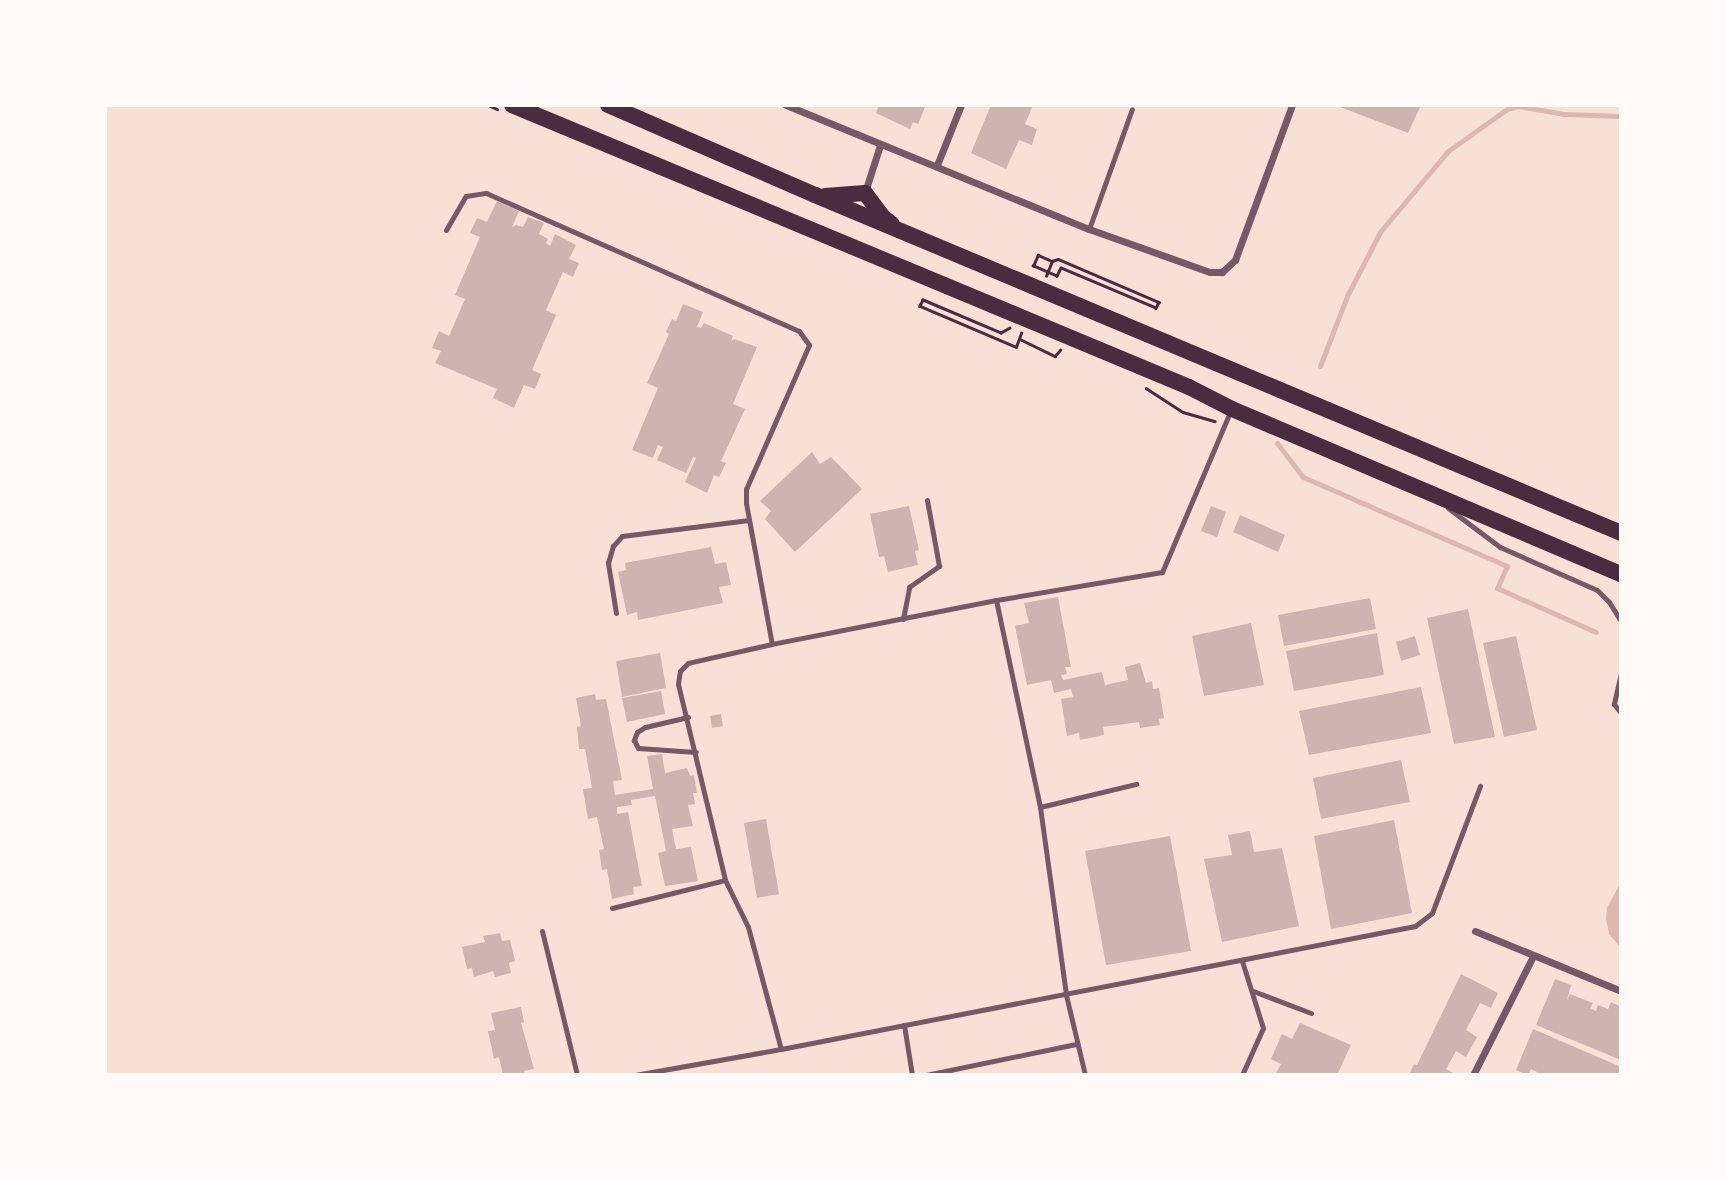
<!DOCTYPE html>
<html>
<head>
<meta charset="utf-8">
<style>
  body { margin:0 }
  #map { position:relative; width:1726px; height:1180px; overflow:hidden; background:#f7e1d7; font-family:Cabin,sans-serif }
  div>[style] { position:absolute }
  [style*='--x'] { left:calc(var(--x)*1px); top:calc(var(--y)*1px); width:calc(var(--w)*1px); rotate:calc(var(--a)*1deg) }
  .water>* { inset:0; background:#dcb8b0 }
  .stream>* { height:5px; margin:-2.5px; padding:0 2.5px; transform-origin:2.5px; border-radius:2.5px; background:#dcb8b0 }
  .building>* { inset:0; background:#ccb4b1 }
  .path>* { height:2.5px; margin:-1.25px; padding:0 1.25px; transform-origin:1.25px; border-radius:1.25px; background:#4a2c40 }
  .service>* { height:5px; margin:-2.5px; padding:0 2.5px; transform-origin:2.5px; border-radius:2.5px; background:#755966 }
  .minor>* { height:7px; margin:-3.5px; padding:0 3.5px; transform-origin:3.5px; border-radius:3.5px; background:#755966 }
  .primary>* { height:16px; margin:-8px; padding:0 8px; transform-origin:8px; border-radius:8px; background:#4a2c40 }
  span { translate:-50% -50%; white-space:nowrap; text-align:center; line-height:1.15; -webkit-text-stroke:5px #fffaf5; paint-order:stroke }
  .frame { position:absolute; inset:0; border:107px solid #fffaf5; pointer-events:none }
</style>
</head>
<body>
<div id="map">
  <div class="water">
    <div style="clip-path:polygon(1621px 882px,1621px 948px,1609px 934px,1606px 919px,1607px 908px)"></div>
  </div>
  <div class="stream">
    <div style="--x:1320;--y:366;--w:75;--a:-68.9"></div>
    <div style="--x:1347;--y:296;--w:72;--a:-62.7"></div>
    <div style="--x:1380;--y:232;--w:106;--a:-50"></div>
    <div style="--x:1448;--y:151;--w:72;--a:-35.4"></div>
    <div style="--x:1507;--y:109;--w:11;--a:-15"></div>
    <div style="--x:1518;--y:106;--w:47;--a:9.9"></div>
    <div style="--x:1564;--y:114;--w:57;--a:2"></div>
    <div style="--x:1277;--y:443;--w:43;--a:52.6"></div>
    <div style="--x:1303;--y:477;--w:223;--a:23.6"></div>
    <div style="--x:1507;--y:566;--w:24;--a:114"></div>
    <div style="--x:1497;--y:588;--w:108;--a:24"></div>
  </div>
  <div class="building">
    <div style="clip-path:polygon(879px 105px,920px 105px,925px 107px,918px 124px,913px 122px,910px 129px,876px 113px)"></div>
    <div style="clip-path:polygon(991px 105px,1033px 105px,1025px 124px,1037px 129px,1032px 145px,1019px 140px,1006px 169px,971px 153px)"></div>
    <div style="clip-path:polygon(1335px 105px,1421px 105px,1408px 133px)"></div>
    <div style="clip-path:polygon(497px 201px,519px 211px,512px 227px,516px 225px,523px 227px,528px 217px,544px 223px,539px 234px,548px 239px,546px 243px,550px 246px,555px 234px,576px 245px,569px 259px,579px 263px,573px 277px,563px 272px,546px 310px,556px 315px,532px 370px,541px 374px,535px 389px,524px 385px,514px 408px,493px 398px,497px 389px,435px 363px,441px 351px,432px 348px,439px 331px,449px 336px,465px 299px,455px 295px,480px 237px,470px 233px,477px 218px,487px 222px)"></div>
    <div style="clip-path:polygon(683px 304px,703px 312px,697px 327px,701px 328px,704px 323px,733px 336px,731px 341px,734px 339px,757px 347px,733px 404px,745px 409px,721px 461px,726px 463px,719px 477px,714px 475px,707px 493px,685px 482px,696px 458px,693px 457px,686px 473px,657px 460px,663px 447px,658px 445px,653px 458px,632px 450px,658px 388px,647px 383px,669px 334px,666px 332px,672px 319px,676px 321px)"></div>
    <div style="clip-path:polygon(812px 452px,820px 464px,831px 457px,862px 489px,795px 552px,765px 519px,771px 511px,760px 501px)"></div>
    <div style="clip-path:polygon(909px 506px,919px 550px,915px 551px,918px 565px,888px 572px,884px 556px,879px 557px,870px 514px)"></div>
    <div style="clip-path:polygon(1211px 506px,1226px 512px,1217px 537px,1201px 531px)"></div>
    <div style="clip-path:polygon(1240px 515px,1285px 535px,1278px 552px,1233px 532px)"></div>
    <div style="clip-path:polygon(711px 547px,715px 564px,726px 562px,731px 585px,719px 587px,723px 603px,638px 620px,637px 612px,627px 615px,618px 572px,626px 570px,625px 563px)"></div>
    <div style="clip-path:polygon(1058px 597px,1071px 667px,1065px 667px,1067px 674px,1061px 675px,1063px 680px,1102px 672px,1105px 685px,1128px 680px,1125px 667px,1140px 663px,1146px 683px,1152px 681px,1153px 689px,1159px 688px,1164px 718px,1159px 719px,1160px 725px,1140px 728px,1139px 722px,1103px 727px,1104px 735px,1080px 740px,1079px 733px,1067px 736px,1061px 699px,1073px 697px,1071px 689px,1054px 693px,1051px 680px,1027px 685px,1015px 626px,1029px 623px,1024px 603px)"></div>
    <div style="clip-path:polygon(1370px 598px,1376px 629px,1284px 646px,1278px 615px)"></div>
    <div style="clip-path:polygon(1468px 609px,1495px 737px,1454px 744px,1427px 618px)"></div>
    <div style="clip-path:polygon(1251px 623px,1264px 685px,1204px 696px,1192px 636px)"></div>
    <div style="clip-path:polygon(1377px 633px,1384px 675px,1294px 691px,1286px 651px)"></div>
    <div style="clip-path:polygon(1415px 636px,1420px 655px,1401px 661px,1396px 642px)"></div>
    <div style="clip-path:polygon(1516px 636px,1537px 730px,1504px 737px,1483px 643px)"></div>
    <div style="clip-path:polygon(660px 653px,666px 688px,622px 697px,616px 661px)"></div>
    <div style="clip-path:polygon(1421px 687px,1431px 733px,1309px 755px,1299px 711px)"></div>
    <div style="clip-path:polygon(661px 691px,665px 714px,627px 722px,622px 698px)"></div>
    <div style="clip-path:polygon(595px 694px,596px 700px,606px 699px,622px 780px,613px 781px,615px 795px,653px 789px,647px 756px,662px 754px,665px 773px,687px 768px,690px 776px,694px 775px,697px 793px,693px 793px,695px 804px,688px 805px,693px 826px,672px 829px,676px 849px,691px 847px,698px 881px,665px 886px,658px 853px,666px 851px,655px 796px,631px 800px,632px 805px,617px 807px,617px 814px,628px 812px,642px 886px,633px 887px,634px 894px,612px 899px,607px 869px,602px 870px,599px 850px,604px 849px,597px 817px,588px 819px,583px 789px,592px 788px,585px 749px,579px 749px,577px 727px,581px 726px,576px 698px)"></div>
    <div style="clip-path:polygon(721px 714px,723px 726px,712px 728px,710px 716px)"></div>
    <div style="clip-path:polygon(1401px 760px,1410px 802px,1321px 819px,1313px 778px)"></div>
    <div style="clip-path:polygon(766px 819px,779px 894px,757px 898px,744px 823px)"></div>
    <div style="clip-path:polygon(1394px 820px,1412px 913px,1331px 929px,1314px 836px)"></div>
    <div style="clip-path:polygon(1250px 831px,1254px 852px,1282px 848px,1299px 926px,1222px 942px,1204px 859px,1232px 855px,1228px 835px)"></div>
    <div style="clip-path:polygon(1170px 836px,1191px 951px,1106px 965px,1085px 851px)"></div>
    <div style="clip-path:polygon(500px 933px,502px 941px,510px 940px,515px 961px,509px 963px,511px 973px,495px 977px,493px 971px,474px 977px,472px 968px,467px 969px,462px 947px,485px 942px,483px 936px)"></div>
    <div style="clip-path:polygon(1461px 974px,1498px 993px,1491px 1008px,1480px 1003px,1466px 1030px,1477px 1037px,1466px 1057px,1456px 1051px,1446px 1069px,1457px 1075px,1409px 1075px,1414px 1064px,1417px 1065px)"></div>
    <div style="clip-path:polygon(1555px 979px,1571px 985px,1567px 1000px,1570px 994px,1593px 1003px,1590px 1008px,1596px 1011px,1598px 1005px,1608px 1009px,1611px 1002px,1621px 1007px,1621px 1060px,1536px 1025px)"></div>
    <div style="clip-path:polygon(521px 1007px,524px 1022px,521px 1023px,534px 1069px,524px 1071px,525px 1075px,503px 1075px,499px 1057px,494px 1059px,488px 1031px,495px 1030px,491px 1013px)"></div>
    <div style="clip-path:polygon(1300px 1023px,1351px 1045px,1337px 1075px,1275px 1075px,1281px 1064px,1271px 1059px,1282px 1034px,1292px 1039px)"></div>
    <div style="clip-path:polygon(1533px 1029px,1621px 1067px,1621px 1075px,1536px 1075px,1537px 1072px,1531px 1069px,1528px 1075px,1516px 1070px)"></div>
  </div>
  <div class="path">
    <div style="--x:488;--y:105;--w:10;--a:24"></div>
    <div style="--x:1046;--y:276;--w:16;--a:-68"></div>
    <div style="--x:1052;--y:261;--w:6;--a:-18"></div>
    <div style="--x:1058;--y:259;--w:110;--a:23.1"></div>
    <div style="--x:1159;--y:302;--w:7;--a:117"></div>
    <div style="--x:1156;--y:308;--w:103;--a:-157.2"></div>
    <div style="--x:1061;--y:268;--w:9;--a:117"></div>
    <div style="--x:1057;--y:276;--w:26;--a:-157"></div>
    <div style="--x:1033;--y:266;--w:12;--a:-66"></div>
    <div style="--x:1038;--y:255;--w:15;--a:23"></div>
    <div style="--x:1010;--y:328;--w:10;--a:151"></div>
    <div style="--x:1001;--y:333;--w:85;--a:-157.1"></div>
    <div style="--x:923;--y:300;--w:7;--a:117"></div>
    <div style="--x:920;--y:306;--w:104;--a:23.1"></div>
    <div style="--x:1016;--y:347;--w:15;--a:-70"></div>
    <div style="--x:1020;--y:339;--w:39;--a:26"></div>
    <div style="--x:1055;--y:356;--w:8;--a:-50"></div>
    <div style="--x:1146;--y:388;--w:44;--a:33"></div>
    <div style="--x:1183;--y:412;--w:33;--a:16"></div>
  </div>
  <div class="service">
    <div style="--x:1089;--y:229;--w:127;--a:-70.3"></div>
    <div style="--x:446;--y:230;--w:39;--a:-60"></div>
    <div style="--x:466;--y:196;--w:20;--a:-9"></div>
    <div style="--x:486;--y:193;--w:342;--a:23.8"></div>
    <div style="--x:799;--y:331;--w:17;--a:54"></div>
    <div style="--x:809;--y:345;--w:157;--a:113.6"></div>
    <div style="--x:746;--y:489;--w:14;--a:90"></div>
    <div style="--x:746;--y:503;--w:143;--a:79.6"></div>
    <div style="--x:1230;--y:412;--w:174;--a:113"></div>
    <div style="--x:1162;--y:572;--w:168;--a:170.4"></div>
    <div style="--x:996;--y:600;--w:228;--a:168.9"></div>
    <div style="--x:772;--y:644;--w:86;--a:167.3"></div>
    <div style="--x:688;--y:663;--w:11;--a:135"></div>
    <div style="--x:680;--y:671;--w:13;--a:99"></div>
    <div style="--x:678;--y:684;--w:202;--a:76.5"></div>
    <div style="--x:725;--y:880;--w:52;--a:63.9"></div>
    <div style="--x:748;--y:927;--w:126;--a:74.9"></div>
    <div style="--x:781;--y:1049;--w:646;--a:-10.98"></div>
    <div style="--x:1415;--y:926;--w:21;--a:-37"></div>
    <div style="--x:1432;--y:913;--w:136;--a:-69.3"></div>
    <div style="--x:1448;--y:508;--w:65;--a:36.9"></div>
    <div style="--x:1500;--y:547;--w:106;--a:23.9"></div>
    <div style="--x:1597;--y:590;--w:17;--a:45"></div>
    <div style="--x:1609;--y:602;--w:22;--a:58"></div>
    <div style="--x:996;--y:600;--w:212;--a:78"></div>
    <div style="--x:1040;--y:807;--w:190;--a:82.1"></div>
    <div style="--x:1066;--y:995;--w:82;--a:76.6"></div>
    <div style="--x:616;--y:613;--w:51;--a:-99.1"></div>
    <div style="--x:608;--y:563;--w:18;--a:-74"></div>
    <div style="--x:613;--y:546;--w:13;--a:-48"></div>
    <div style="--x:622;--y:536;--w:128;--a:-7.2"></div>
    <div style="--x:903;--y:619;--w:33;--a:-79"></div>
    <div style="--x:909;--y:587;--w:37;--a:-35"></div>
    <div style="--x:939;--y:566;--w:67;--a:-100.3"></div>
    <div style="--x:1621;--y:673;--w:32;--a:103"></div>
    <div style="--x:1614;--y:704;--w:11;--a:52"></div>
    <div style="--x:688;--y:717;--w:44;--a:166.9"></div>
    <div style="--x:645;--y:727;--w:9;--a:148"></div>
    <div style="--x:637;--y:732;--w:9;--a:111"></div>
    <div style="--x:634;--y:740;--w:9;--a:63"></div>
    <div style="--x:638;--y:748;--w:58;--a:3.9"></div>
    <div style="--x:1040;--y:807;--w:99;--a:-13.5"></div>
    <div style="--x:612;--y:908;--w:116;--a:-13.9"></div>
    <div style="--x:542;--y:931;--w:148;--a:76.3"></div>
    <div style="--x:1242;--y:961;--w:70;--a:72.6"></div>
    <div style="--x:1263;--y:1028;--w:51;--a:114.1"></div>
    <div style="--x:1253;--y:991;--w:62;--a:20.8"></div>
    <div style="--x:904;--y:1025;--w:51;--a:80.9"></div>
    <div style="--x:635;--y:1075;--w:148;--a:-10.1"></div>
    <div style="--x:926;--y:1075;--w:153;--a:-11.7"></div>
  </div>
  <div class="minor">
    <div style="--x:786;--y:105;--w:327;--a:22.3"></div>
    <div style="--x:1089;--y:229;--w:128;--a:19.6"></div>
    <div style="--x:1210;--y:272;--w:12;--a:0"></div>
    <div style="--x:1222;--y:272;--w:18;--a:-43"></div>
    <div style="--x:1235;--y:260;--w:165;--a:-69.8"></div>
    <div style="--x:937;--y:165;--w:65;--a:-68.2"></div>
    <div style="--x:865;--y:192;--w:49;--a:-72.3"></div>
    <div style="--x:1475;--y:931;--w:158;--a:22.3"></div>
    <div style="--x:1473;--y:1075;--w:133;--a:-63.2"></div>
  </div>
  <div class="primary">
    <div style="--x:512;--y:105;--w:733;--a:22.61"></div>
    <div style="--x:1189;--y:387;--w:48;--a:27.1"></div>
    <div style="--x:1232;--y:409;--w:423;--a:23"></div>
    <div style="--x:608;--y:105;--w:226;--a:23.5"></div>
    <div style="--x:815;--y:195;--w:874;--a:22.75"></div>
    <div style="--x:825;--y:196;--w:40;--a:-4.3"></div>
    <div style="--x:865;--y:193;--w:30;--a:53"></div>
    <div style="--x:883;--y:217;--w:11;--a:38"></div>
  </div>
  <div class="frame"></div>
</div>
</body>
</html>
